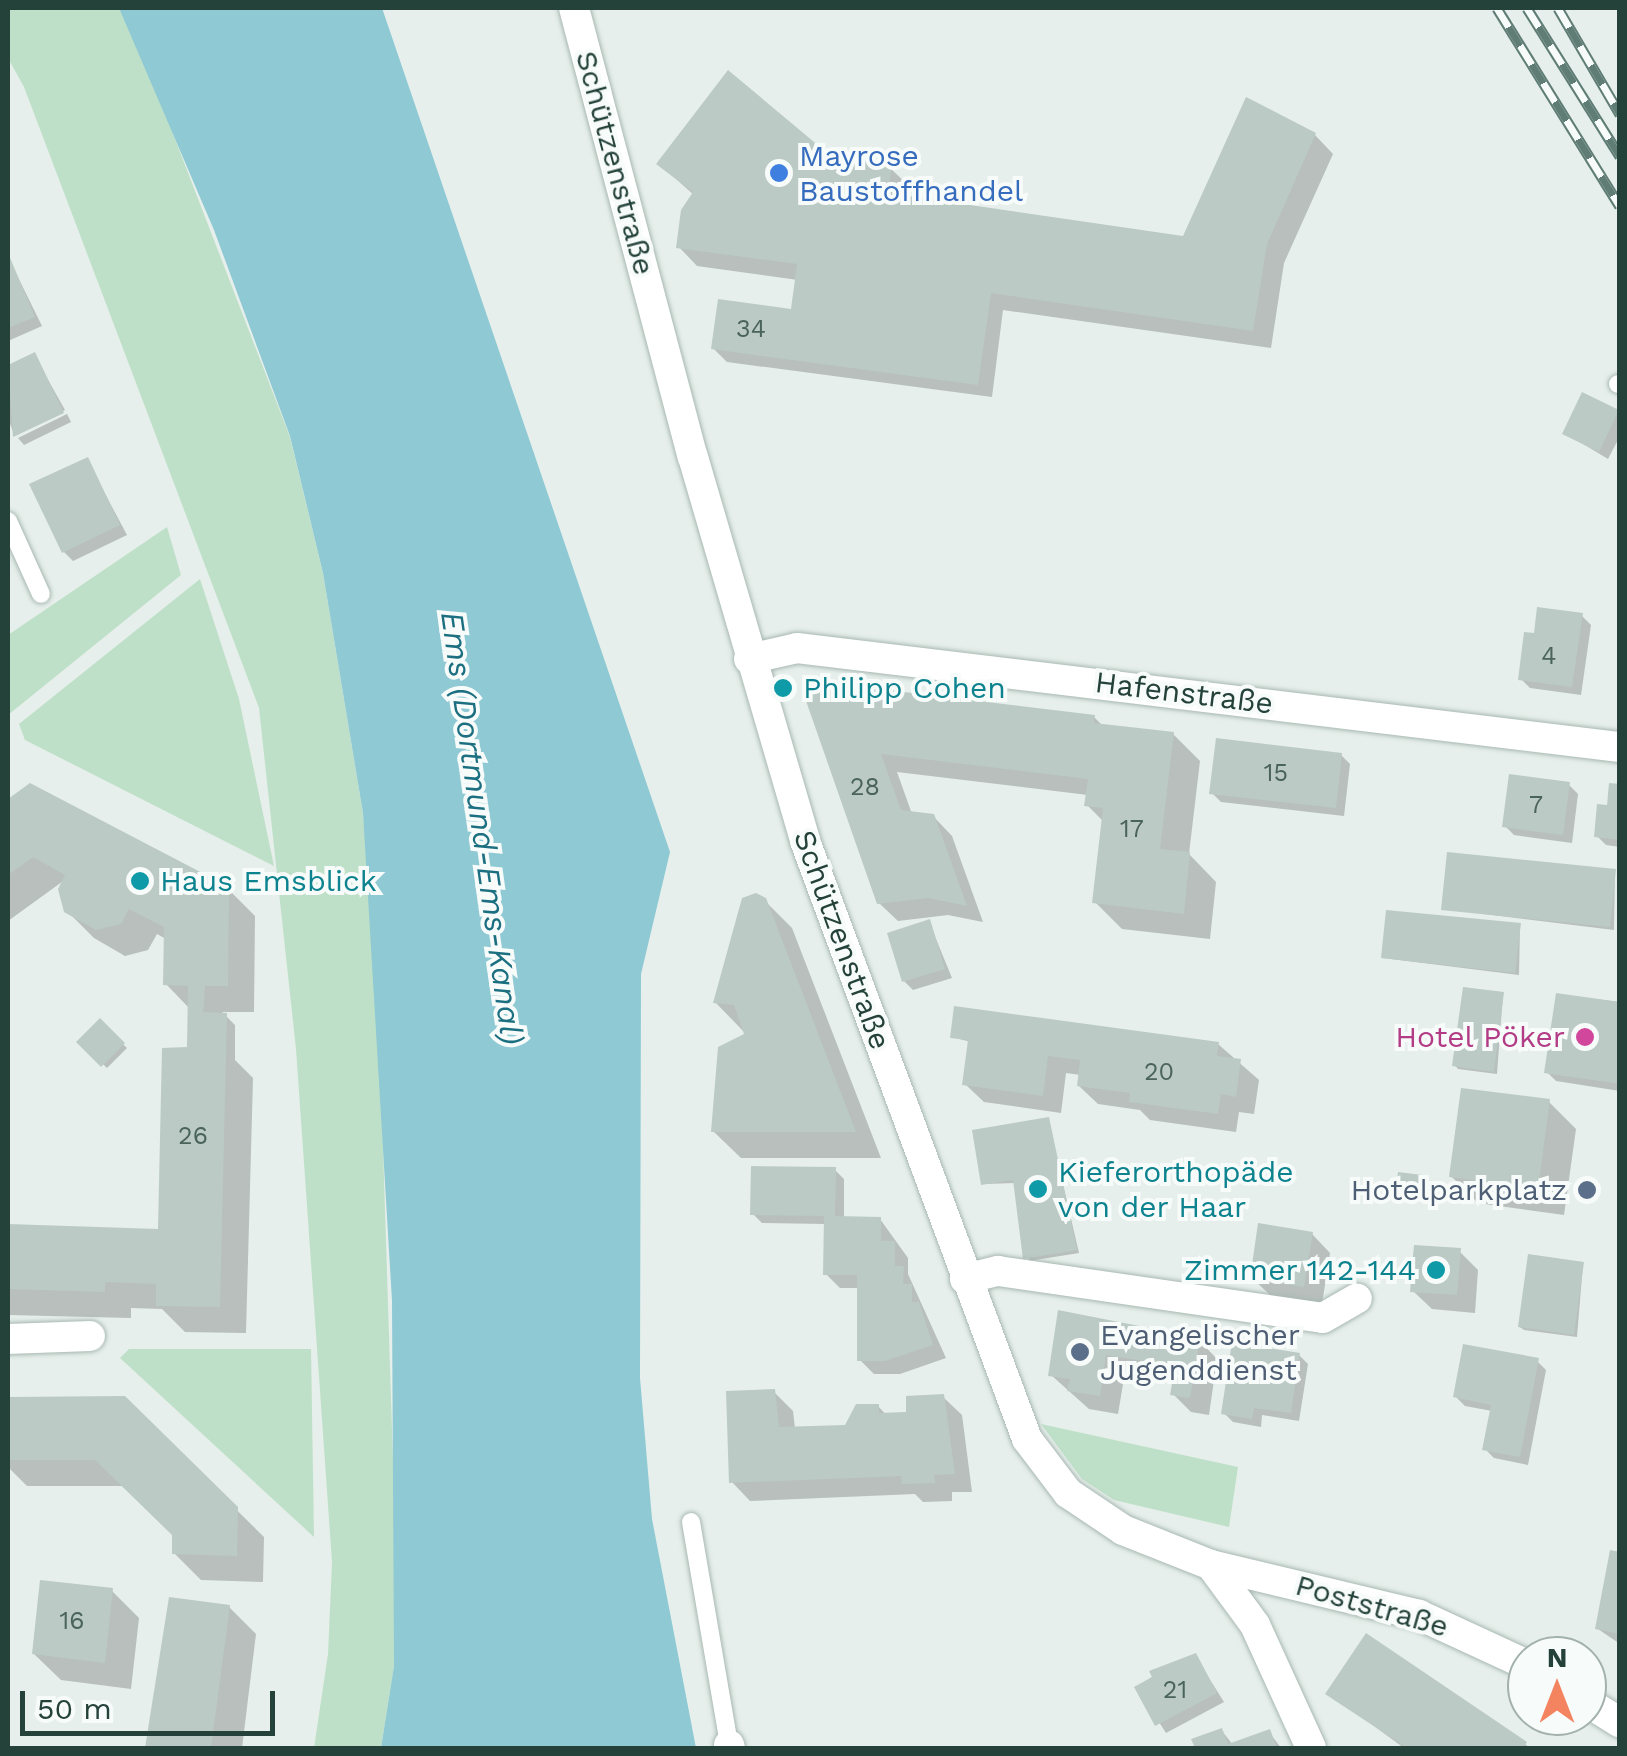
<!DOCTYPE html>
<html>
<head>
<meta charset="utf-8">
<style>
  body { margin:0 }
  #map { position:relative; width:1627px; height:1756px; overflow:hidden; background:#e6efeb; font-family:"Work Sans",sans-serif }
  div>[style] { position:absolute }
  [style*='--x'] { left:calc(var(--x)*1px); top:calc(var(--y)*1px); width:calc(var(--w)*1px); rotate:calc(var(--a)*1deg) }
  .green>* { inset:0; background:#bfe0c8 }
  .water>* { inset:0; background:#8ec9d4 }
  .shadow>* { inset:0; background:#0003 }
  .building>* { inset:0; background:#bbcac4 }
  .roads { filter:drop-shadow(0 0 2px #a8b8b2) drop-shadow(0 0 2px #a8b8b2) }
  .service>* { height:18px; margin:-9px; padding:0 9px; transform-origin:9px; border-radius:9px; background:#fff }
  .minor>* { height:30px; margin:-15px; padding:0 15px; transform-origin:15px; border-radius:15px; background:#fff }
  .tertiary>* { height:30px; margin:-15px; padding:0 15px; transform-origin:15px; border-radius:15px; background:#fff }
  .rail>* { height:11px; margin-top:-5.5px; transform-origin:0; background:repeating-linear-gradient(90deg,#f7fbf9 0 22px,#5f7d75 0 44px); box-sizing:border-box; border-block:2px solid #5f7d75 }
  .dots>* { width:28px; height:28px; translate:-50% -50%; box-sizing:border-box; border:5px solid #f7fbf9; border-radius:50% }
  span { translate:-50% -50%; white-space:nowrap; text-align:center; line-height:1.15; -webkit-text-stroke:8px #f7fbf9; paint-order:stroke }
  .number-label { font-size:25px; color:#4a645c }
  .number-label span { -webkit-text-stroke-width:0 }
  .shop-label { font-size:30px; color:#366cbe }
  .left { translate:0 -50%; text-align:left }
  .street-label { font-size:30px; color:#24423a }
  .culture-label { font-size:30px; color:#0d838f }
  .right { translate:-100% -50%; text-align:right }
  .hotel-label { font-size:30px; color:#b23c85 }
  .service-label { font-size:30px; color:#4e5e75 }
  .water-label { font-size:32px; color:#1c6f80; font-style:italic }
  .frame { position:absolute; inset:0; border:10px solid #24423a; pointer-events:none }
  .north { position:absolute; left:1507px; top:1636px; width:100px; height:100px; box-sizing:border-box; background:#f7fbf9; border:2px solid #a3b1ad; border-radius:50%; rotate:0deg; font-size:28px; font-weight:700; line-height:40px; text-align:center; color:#24423a }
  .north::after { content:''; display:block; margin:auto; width:35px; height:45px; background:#f4845f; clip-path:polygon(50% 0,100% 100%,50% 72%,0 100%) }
  .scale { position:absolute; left:20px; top:1691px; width:255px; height:45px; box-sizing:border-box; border:5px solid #24423a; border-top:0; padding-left:12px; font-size:30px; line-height:35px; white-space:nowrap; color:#24423a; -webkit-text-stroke:8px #f7fbf9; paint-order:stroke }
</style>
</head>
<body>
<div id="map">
  <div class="green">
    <div style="clip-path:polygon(8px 8px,119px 8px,136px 38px,290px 437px,323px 573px,363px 813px,378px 990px,396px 1555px,394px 1666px,381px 1748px,314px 1748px,328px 1654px,332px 1562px,296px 1049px,259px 708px,24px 87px,8px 58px)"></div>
    <div style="clip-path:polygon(167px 527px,181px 575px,8px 715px,8px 635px)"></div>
    <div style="clip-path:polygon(200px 579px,239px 699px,274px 866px,25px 740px,19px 724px)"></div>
    <div style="clip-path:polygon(129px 1349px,311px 1349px,314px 1537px,120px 1358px)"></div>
    <div style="clip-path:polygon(1041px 1424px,1238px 1467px,1229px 1527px,1114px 1500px,1082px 1479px)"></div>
  </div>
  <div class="water">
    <div style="clip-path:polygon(119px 8px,382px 8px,670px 852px,641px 974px,640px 1378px,652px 1519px,696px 1748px,381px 1748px,394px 1666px,392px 1301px,363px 813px,323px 573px,290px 436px,214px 230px)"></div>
  </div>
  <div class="shadow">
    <div style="clip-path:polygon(1315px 135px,1333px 154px,1284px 263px,1271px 348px,1003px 310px,992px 397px,727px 362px,713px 348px,794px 312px,798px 280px,697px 266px,679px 247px,694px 195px,659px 164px,830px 159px,890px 168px,909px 186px,908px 199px,1184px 239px)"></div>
    <div style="clip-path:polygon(8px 257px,42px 326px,8px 341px)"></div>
    <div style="clip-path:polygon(34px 355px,65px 410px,15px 436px,8px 419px,8px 368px)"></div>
    <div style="clip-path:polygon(1620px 413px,1620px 436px,1608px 459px,1565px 433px)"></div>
    <div style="clip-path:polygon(67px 414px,71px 422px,24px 445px,18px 438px)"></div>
    <div style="clip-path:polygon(87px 460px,127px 535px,73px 561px,64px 552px)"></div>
    <div style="clip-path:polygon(1582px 616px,1591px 625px,1581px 695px,1530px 688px,1521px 679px,1536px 635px)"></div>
    <div style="clip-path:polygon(808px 698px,1094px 717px,1103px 726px,1173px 734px,1200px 761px,1189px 854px,1216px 882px,1210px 939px,1122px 929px,1095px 902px,1104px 822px,1087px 805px,1088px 795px,897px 772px,912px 814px,933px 816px,952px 836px,983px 922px,948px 915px,898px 921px,879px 903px)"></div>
    <div style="clip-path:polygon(1341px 755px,1350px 764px,1344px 816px,1221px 802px,1212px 793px)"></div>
    <div style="clip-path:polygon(1569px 785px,1578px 794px,1572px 843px,1514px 835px,1505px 826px)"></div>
    <div style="clip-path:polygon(30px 786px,228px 889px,255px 916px,254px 1012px,222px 1012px,235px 1025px,235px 1060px,253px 1078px,246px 1333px,185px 1332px,162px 1309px,131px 1308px,131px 1318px,8px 1315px,8px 1227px,161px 1231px,194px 1051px,190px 1009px,166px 984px,166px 939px,157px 934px,148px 950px,125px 956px,94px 938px,67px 911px,66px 879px,8px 921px,8px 802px)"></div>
    <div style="clip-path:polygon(1620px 787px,1620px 847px,1606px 845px,1597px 836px)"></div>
    <div style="clip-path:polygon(1615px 871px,1614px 930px,1444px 909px)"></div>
    <div style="clip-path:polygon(764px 900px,792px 928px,881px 1158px,741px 1158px,714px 1132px,747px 1035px,716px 1003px)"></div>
    <div style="clip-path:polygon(929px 922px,952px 978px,913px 990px,904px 981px)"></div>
    <div style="clip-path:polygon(1520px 926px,1519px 975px,1383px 958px)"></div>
    <div style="clip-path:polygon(1503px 994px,1497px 1074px,1458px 1069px,1455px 1065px)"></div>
    <div style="clip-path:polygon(1558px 995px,1620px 1002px,1620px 1091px,1556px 1081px,1547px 1072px)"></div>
    <div style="clip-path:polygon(100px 1022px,127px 1048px,107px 1068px,80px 1042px)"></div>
    <div style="clip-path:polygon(952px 1037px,1218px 1044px,1259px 1080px,1254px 1114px,1239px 1112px,1236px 1132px,1150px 1120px,1140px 1110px,1098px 1104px,1079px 1086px,1081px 1075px,1066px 1073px,1061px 1113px,984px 1102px,965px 1084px,971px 1042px)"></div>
    <div style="clip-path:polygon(1549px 1102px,1576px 1129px,1564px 1215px,1478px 1203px,1451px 1176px)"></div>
    <div style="clip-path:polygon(1048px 1120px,1079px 1253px,1029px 1261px,1016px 1183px,984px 1184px)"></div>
    <div style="clip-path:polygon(835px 1170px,844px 1179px,844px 1219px,880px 1219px,908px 1258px,908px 1274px,946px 1358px,900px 1374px,874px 1374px,860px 1360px,860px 1288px,840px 1288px,826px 1274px,826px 1224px,762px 1223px,753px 1214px)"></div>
    <div style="clip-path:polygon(1420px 1177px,1422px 1201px,1397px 1194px)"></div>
    <div style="clip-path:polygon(1312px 1234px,1330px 1253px,1322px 1304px,1271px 1296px,1252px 1278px)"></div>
    <div style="clip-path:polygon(1459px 1251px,1478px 1270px,1475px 1313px,1432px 1309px,1413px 1291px)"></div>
    <div style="clip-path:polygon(1583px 1264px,1577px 1337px,1524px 1330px,1520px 1327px)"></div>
    <div style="clip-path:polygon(1061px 1313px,1199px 1340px,1217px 1359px,1209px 1415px,1191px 1412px,1173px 1394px,1175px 1380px,1125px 1372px,1118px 1414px,1089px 1409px,1051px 1375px)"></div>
    <div style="clip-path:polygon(1299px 1355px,1308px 1364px,1299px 1421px,1262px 1415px,1261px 1427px,1233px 1422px,1224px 1413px)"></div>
    <div style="clip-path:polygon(1537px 1361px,1546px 1370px,1528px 1465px,1494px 1458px,1485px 1449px,1492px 1411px,1465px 1406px,1456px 1397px)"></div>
    <div style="clip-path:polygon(774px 1392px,793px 1411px,795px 1429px,846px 1427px,878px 1406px,887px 1416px,909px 1415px,943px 1397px,962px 1415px,972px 1492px,952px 1492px,952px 1501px,923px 1502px,915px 1494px,750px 1501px,732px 1482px)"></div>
    <div style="clip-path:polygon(124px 1399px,264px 1537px,263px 1582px,201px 1580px,174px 1553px,175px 1535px,125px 1486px,27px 1486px,8px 1467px,8px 1400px)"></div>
    <div style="clip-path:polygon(1620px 1554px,1620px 1644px,1598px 1629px)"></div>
    <div style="clip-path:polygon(112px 1591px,139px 1618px,131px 1689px,61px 1680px,34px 1654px)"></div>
    <div style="clip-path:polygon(229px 1607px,256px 1634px,242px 1748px,148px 1748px)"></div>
    <div style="clip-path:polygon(1195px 1656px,1224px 1702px,1166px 1733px,1137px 1688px,1168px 1665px)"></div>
    <div style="clip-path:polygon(1329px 1693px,1525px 1744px,1530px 1748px,1404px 1748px)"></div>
    <div style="clip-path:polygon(1222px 1731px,1233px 1745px,1269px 1732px,1281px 1748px,1197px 1748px,1194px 1740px)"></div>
  </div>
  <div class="building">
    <div style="clip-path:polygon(728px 70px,832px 157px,892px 165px,888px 193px,1183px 236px,1246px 97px,1316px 133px,1267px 244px,1253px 331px,991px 293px,978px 385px,711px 349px,718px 299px,791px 309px,797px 264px,676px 248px,681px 210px,693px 192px,656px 164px)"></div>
    <div style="clip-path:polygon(8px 253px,35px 317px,8px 328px)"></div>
    <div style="clip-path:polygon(35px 352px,64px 413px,13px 437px,8px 365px)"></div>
    <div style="clip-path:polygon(1582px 392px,1619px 410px,1599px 452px,1562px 434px)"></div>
    <div style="clip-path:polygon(88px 457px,120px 525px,62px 553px,29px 484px)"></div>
    <div style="clip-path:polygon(1537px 607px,1583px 613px,1572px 687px,1518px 680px,1524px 632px,1534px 633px)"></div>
    <div style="clip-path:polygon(821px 682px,1095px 715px,1094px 723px,1174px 732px,1160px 849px,1190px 852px,1184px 914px,1092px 903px,1103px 808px,1084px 806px,1088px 779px,881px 754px,901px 810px,934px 814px,967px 906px,928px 898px,877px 904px,805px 698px,808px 688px)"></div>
    <div style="clip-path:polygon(1216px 738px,1342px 753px,1336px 808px,1209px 794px)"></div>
    <div style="clip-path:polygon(1509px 774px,1570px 782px,1563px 835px,1502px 827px)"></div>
    <div style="clip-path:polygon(30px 783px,229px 887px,228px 986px,205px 986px,203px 1012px,227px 1013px,220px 1307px,156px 1306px,156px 1284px,105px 1282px,105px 1292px,8px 1289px,8px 1224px,158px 1229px,162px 1048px,187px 1047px,188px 986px,163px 985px,164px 927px,129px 909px,121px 924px,96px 930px,64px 912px,58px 889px,65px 875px,33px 857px,8px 875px,8px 799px)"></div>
    <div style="clip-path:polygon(1609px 783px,1620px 784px,1620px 840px,1594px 837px,1597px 804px,1607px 805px)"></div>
    <div style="clip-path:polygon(1447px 852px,1616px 869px,1610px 927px,1441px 910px)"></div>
    <div style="clip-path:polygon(756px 893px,766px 898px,856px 1132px,711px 1132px,718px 1047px,744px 1034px,734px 1005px,713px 1003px,742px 898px)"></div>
    <div style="clip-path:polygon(1386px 910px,1521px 923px,1515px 973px,1381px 958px)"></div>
    <div style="clip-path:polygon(930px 919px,945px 969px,902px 982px,887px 933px)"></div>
    <div style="clip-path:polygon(1463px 987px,1504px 992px,1494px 1072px,1452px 1066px)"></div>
    <div style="clip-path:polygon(1556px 993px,1620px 1002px,1620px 1084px,1544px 1073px)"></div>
    <div style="clip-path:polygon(954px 1006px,1219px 1042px,1217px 1056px,1241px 1059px,1236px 1097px,1221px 1094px,1218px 1114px,1129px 1102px,1130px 1093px,1077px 1086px,1080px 1060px,1048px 1056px,1043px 1096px,962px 1085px,968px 1040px,950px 1038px)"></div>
    <div style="clip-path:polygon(100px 1018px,125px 1043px,101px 1067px,76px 1042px)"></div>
    <div style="clip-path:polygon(1461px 1088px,1550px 1099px,1538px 1189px,1449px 1177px)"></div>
    <div style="clip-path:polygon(1049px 1117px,1077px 1250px,1023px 1259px,1013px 1180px,981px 1185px,972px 1130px)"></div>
    <div style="clip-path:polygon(751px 1166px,836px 1167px,835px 1216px,881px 1217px,881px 1241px,895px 1241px,895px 1266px,904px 1266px,903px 1284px,912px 1284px,912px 1302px,919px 1302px,933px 1345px,885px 1361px,857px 1361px,857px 1275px,823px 1275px,824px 1216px,750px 1215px)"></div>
    <div style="clip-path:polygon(1398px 1172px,1422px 1175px,1418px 1198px,1395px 1195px)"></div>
    <div style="clip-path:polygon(1258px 1223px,1313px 1232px,1304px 1287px,1250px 1279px)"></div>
    <div style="clip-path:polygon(1414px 1245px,1461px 1248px,1457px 1295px,1410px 1292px)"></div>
    <div style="clip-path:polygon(1528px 1254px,1584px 1262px,1574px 1335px,1518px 1327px)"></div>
    <div style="clip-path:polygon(1058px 1310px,1200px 1338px,1190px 1398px,1170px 1395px,1175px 1366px,1106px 1355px,1100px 1396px,1067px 1391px,1070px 1379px,1048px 1376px)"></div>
    <div style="clip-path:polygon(1232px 1342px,1300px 1353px,1291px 1413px,1254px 1408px,1252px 1419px,1221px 1414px)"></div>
    <div style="clip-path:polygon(1463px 1344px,1539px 1358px,1520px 1457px,1482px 1450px,1491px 1405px,1453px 1397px)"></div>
    <div style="clip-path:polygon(775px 1389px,779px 1427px,845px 1425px,856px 1404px,879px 1404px,879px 1413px,906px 1412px,906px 1396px,944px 1394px,955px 1474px,934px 1475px,935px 1483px,902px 1484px,901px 1476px,729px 1483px,726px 1391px)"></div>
    <div style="clip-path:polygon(125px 1396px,238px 1507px,237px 1556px,172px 1554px,172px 1535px,95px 1460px,8px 1460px,8px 1397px)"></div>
    <div style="clip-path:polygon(1610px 1550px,1620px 1552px,1620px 1634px,1595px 1629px)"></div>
    <div style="clip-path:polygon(40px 1580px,113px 1588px,105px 1663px,32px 1654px)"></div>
    <div style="clip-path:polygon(169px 1597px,230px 1605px,211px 1748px,145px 1748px)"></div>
    <div style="clip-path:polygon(1366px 1633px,1527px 1742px,1523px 1748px,1407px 1748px,1325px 1694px)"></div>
    <div style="clip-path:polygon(1196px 1653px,1217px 1693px,1155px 1726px,1134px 1687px,1152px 1677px,1149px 1671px)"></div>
    <div style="clip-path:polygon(1222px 1728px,1228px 1744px,1270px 1729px,1277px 1748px,1195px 1748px,1191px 1739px)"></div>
  </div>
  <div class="roads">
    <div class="service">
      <div style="--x:1618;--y:384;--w:2;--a:0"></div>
      <div style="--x:8;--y:521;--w:80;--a:65.7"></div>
      <div style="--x:691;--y:1522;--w:226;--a:80.3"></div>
    </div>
    <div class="minor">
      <div style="--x:749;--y:659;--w:49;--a:-12.9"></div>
      <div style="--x:797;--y:648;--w:829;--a:6.86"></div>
      <div style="--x:965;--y:1279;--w:34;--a:-14"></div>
      <div style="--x:998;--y:1271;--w:328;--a:8.2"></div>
      <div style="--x:1323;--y:1318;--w:39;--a:-30"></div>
      <div style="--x:8;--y:1339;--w:82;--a:-2.1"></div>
      <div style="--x:1211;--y:1565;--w:74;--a:53.7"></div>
      <div style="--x:1255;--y:1625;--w:135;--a:65.5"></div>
      <div style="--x:729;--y:1745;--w:3;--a:72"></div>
    </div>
    <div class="tertiary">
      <div style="--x:574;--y:8;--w:465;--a:75.2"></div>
      <div style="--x:693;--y:457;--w:400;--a:73.7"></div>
      <div style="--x:805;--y:841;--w:638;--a:69.63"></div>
      <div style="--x:1027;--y:1439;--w:68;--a:52.8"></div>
      <div style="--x:1068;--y:1493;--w:66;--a:33.9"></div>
      <div style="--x:1123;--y:1530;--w:95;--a:21.7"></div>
      <div style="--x:1211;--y:1565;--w:214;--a:13.5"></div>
      <div style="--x:1419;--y:1615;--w:119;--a:24.8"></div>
      <div style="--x:1587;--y:1702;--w:39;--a:32"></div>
    </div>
  </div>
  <div class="rail">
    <div style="--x:1497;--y:8;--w:233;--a:58.2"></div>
    <div style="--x:1527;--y:8;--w:175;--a:57.9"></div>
    <div style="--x:1558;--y:8;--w:123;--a:59.7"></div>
  </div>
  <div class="dots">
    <div style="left:779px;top:173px;background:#3f7fe0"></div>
    <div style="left:783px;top:688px;background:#0f9aa8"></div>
    <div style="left:140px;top:881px;background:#0f9aa8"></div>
    <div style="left:1585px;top:1037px;background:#d1479c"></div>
    <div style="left:1038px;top:1189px;background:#0f9aa8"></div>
    <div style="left:1587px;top:1190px;background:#5c6f8a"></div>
    <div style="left:1436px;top:1270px;background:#0f9aa8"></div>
    <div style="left:1080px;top:1352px;background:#5c6f8a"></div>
  </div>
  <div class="number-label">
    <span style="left:751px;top:329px">34</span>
    <span style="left:1549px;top:656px">4</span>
    <span style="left:1276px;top:773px">15</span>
    <span style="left:865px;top:787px">28</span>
    <span style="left:1536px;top:805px">7</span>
    <span style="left:1132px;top:829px">17</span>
    <span style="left:1159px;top:1072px">20</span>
    <span style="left:193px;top:1136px">26</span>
    <span style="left:72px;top:1621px">16</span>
    <span style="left:1175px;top:1690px">21</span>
  </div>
  <div class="shop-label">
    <span class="left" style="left:799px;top:173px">Mayrose<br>Baustoffhandel</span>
  </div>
  <div class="street-label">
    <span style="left:615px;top:163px;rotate:75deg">Schützenstraße</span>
    <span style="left:1184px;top:693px;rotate:7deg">Hafenstraße</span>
    <span style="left:842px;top:940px;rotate:70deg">Schützenstraße</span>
    <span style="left:1372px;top:1606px;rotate:16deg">Poststraße</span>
  </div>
  <div class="culture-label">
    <span class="left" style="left:803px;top:688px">Philipp Cohen</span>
    <span class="left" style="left:160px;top:881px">Haus Emsblick</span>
    <span class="left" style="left:1058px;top:1189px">Kieferorthopäde<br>von der Haar</span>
    <span class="right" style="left:1416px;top:1270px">Zimmer 142-144</span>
  </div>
  <div class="hotel-label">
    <span class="right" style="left:1565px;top:1037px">Hotel Pöker</span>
  </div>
  <div class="service-label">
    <span class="right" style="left:1567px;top:1190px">Hotelparkplatz</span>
    <span class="left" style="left:1100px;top:1352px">Evangelischer<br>Jugenddienst</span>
  </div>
  <div class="water-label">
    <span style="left:482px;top:828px;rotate:82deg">Ems (Dortmund-Ems-Kanal)</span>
  </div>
  <div class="frame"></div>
  <div class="north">N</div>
  <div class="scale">50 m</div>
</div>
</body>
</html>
